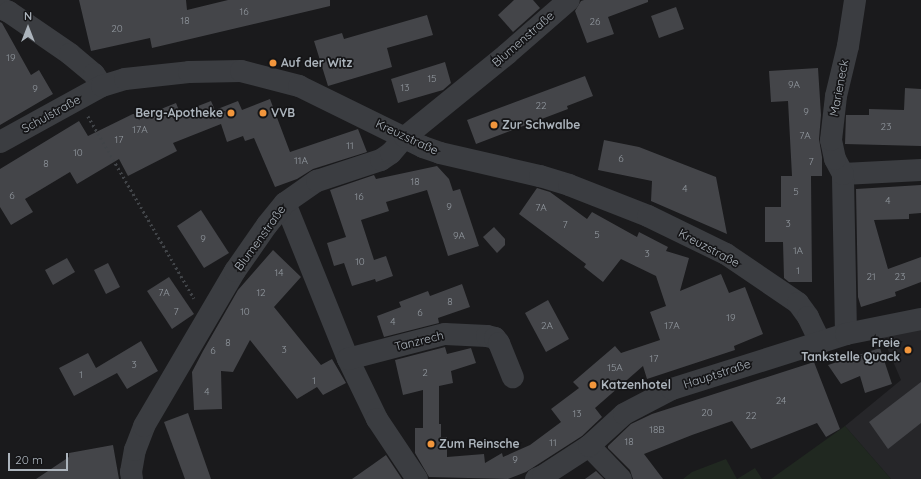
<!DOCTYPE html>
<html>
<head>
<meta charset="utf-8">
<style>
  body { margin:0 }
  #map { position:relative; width:921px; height:479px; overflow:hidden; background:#1a1a1c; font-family:Quicksand,sans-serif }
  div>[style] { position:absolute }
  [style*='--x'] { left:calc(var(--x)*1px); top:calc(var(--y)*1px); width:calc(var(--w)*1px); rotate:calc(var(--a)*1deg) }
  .built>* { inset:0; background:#262629 }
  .green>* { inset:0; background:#202820 }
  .building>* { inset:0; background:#444549 }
  .path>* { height:2.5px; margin-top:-1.25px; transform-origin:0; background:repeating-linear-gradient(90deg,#414448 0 2px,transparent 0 5px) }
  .minor>* { height:22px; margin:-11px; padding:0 11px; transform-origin:11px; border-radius:11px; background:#3b3d41 }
  .dots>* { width:11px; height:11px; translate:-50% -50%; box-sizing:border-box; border:2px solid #151517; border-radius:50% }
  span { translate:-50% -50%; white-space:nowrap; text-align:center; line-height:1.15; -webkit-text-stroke:3.5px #151517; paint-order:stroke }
  .number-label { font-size:10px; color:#92989f }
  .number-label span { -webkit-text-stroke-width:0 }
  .street-label { font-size:12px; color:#acb4bc }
  .poi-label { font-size:12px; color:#acb4bc; font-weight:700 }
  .left { translate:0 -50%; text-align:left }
  .right { translate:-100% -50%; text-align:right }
  .north { position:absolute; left:8px; top:8px; width:40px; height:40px; -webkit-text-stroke:3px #151517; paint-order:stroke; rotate:0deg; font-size:11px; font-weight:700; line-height:16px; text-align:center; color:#acb4bc }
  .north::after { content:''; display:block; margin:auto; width:14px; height:18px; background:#acb4bc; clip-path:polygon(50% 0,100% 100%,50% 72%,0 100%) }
  .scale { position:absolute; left:8px; top:453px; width:60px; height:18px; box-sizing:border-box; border:2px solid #acb4bc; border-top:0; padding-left:5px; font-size:12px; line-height:14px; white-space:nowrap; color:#acb4bc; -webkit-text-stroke:3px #151517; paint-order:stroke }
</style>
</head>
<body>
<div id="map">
  <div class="built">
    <div style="clip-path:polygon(921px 323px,921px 479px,891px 479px,845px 426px,901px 380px,880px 331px)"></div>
  </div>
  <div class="green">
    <div style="clip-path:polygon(845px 426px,891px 479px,771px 479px)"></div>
    <div style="clip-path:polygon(726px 459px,737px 479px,755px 468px,762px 479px,683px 479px,692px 472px)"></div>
  </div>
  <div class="building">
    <div style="clip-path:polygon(79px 0,186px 0,187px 10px,228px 0,330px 0,330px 6px,152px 48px,150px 38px,91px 51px)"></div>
    <div style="clip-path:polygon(514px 0,533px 0,540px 8px,513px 32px,498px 15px)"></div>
    <div style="clip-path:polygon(584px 0,648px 0,648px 2px,608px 17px,614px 34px,587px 43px,575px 11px,581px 1px)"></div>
    <div style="clip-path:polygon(676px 7px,684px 29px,659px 38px,651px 16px)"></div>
    <div style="clip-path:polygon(427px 15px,433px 35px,387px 48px,392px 67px,328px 86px,314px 41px,342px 33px,344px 39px)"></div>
    <div style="clip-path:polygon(0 22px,2px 23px,31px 75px,39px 70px,53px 94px,0 125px)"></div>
    <div style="clip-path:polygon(445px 62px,451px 83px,443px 90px,398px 103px,391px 79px)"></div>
    <div style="clip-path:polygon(818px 68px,821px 115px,819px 139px,822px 157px,822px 176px,811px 176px,812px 282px,789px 282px,784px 278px,783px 242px,765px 242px,765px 207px,781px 207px,781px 176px,792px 176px,788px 101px,771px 102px,769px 71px)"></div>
    <div style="clip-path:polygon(585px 76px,593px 96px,567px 106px,568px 109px,476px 144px,467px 120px)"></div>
    <div style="clip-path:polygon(905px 88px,921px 89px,921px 146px,845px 144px,846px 115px,869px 115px,869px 109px,904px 110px)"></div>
    <div style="clip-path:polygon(270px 99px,290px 152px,358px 129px,367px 152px,313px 169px,297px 179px,275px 187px,254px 138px,245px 141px,243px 136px,227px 142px,221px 124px,173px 143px,177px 151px,128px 176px,119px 159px,77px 184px,70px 172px,25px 199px,33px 212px,11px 225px,0 207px,0 169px,79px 121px,88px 136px,143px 109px,146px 115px,176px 103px,180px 113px,211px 101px,215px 110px,238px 101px,242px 110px)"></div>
    <div style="clip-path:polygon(604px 140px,639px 147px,716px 177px,727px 234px,651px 201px,652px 181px,598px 170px)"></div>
    <div style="clip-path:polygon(437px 166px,449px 179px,453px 191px,460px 189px,479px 246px,448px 256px,427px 190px,386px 202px,389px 211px,361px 220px,374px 260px,386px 256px,393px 276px,376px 282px,375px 279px,352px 286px,344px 263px,334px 266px,327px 243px,346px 237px,330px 190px,374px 175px,376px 179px)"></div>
    <div style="clip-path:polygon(921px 185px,921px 213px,909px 214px,909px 219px,874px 220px,888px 269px,921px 257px,921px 282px,895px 292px,896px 296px,861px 307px,858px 297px,856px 189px)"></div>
    <div style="clip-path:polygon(537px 188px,550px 192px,587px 219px,592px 212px,637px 237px,639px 232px,668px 247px,666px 251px,689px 258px,680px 291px,721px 274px,729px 293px,745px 287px,763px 334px,734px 346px,735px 350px,647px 379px,643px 366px,595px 408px,602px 417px,582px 436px,526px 472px,508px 479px,429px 477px,415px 453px,415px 428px,423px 428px,423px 390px,403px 395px,395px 360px,445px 347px,447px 354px,471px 348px,476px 363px,451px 371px,453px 383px,439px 386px,439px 424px,441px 424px,441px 437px,447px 437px,447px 457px,484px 454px,485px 463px,502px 453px,503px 457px,530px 445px,561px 422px,551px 409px,579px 388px,573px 382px,615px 346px,621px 353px,660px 340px,650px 312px,666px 306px,656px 276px,621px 259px,603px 282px,584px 267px,586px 264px,519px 214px)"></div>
    <div style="clip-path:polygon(201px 210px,229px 253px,204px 268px,177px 226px)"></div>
    <div style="clip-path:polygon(494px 227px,505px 239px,505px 245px,497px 253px,483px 237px)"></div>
    <div style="clip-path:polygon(273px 250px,301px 277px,274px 307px,321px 365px,332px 359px,346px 383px,323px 395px,317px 387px,297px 399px,250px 340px,233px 372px,221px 371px,222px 409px,194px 410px,192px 372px,203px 351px,238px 290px)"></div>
    <div style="clip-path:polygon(67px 258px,75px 272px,53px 285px,45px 270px)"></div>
    <div style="clip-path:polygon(108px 263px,120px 287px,106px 294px,94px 270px)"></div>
    <div style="clip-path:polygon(169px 277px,194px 314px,172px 329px,147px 291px)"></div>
    <div style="clip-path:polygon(462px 284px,470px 307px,438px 318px,439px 323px,384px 337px,377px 316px,401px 307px,399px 302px,428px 291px,430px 296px)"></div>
    <div style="clip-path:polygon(548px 300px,569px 339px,546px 352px,525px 313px)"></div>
    <div style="clip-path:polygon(141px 341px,158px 371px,127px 389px,117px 373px,74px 396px,59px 368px,88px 353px,96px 368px)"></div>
    <div style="clip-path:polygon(880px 348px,892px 384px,865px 393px,860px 376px,841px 384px,828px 365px)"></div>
    <div style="clip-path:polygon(814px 362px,840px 429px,826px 437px,817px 423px,751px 449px,732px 421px,692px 435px,644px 454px,663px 479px,633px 479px,630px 470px,608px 448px,608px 446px,631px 424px,652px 414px)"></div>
    <div style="clip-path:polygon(921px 382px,921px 423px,888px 449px,869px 422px)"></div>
    <div style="clip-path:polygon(188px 413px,211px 479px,185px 479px,164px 422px)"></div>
    <div style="clip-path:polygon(113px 445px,119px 479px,36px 479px,69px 457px,69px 453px)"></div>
    <div style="clip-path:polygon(386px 455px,402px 479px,352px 479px,372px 465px)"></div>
    <div style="clip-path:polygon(596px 471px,604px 479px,585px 479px)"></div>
  </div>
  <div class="path">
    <div style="--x:88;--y:116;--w:211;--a:59.8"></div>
  </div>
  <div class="minor">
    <div style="--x:0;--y:8;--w:10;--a:24"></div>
    <div style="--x:9;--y:12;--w:74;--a:34.5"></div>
    <div style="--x:70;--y:54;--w:31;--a:40"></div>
    <div style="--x:94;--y:74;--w:14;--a:56"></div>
    <div style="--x:0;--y:142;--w:116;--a:-28.8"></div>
    <div style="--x:102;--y:86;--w:24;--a:-17"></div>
    <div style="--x:125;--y:79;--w:64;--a:-6.2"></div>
    <div style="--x:189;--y:72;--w:52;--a:-1.1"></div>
    <div style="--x:241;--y:71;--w:60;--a:14.5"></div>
    <div style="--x:299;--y:86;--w:138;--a:26.2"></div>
    <div style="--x:423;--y:147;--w:18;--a:19"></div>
    <div style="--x:440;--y:153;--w:103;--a:13"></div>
    <div style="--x:540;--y:176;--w:30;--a:17"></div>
    <div style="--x:569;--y:185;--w:85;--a:21.4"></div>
    <div style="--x:648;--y:216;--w:87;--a:26"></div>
    <div style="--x:726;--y:254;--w:87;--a:34.2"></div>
    <div style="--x:798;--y:303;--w:17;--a:54"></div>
    <div style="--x:808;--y:317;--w:28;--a:64"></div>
    <div style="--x:843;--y:174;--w:78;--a:-2.9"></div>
    <div style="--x:285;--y:203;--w:168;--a:68"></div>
    <div style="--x:348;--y:359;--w:67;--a:64.2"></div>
    <div style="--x:377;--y:419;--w:72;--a:56.3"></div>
    <div style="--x:846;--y:334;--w:160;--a:-91.1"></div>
    <div style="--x:843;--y:174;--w:17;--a:-118"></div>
    <div style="--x:835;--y:159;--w:19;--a:-102"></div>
    <div style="--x:831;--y:140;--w:44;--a:-83.5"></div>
    <div style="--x:836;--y:96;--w:51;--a:-76.5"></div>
    <div style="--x:848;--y:46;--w:47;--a:-81.3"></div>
    <div style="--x:348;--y:359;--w:100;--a:-14.5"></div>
    <div style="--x:445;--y:334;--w:42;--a:2.7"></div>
    <div style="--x:487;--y:336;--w:8;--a:14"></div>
    <div style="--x:495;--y:338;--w:6;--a:51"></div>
    <div style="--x:499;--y:343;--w:37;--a:68"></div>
    <div style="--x:589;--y:446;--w:46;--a:45.9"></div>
    <div style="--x:132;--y:479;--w:7;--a:-98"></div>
    <div style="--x:131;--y:472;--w:22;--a:-80"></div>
    <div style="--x:135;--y:450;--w:26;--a:-69"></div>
    <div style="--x:144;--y:426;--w:180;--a:-59.6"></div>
    <div style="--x:235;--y:271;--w:56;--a:-55.2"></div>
    <div style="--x:267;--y:225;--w:28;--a:-51"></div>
    <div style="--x:285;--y:203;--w:39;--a:-35"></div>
    <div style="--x:317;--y:181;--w:67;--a:-18.2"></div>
    <div style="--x:381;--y:160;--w:12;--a:-35"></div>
    <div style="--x:391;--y:153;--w:21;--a:-49"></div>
    <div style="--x:405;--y:137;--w:132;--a:-39.1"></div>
    <div style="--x:507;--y:54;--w:82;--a:-41.1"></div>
    <div style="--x:536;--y:479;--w:8;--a:-23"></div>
    <div style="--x:543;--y:476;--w:55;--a:-33.1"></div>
    <div style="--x:589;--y:446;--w:47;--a:-42.4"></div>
    <div style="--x:624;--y:414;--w:54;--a:-27.5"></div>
    <div style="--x:672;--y:389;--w:182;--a:-17.5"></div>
    <div style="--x:846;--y:334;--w:76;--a:-11.3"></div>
  </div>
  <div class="dots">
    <div style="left:273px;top:63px;background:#f2963c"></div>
    <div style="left:231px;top:113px;background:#f2963c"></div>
    <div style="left:263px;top:113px;background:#f2963c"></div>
    <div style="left:494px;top:125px;background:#f2963c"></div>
    <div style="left:908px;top:350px;background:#f2963c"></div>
    <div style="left:593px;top:385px;background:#f2963c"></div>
    <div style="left:431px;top:444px;background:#f2963c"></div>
  </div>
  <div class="number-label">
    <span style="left:244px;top:12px">16</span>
    <span style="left:185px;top:21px">18</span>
    <span style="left:595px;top:22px">26</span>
    <span style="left:117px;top:29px">20</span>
    <span style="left:11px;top:58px">19</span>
    <span style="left:432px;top:79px">15</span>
    <span style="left:794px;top:85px">9A</span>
    <span style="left:405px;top:88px">13</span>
    <span style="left:35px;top:89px">9</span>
    <span style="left:541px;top:106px">22</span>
    <span style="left:806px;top:112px">9</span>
    <span style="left:886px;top:127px">23</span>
    <span style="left:140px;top:130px">17A</span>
    <span style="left:805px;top:136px">7A</span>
    <span style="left:119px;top:140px">17</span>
    <span style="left:350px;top:146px">11</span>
    <span style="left:78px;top:153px">10</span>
    <span style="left:621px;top:159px">6</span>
    <span style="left:301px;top:161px">11A</span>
    <span style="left:811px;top:162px">7</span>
    <span style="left:46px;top:164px">8</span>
    <span style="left:415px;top:182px">18</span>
    <span style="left:685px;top:189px">4</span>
    <span style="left:796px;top:192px">5</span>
    <span style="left:12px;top:196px">6</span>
    <span style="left:359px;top:197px">16</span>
    <span style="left:888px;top:201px">4</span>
    <span style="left:449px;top:207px">9</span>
    <span style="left:541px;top:208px">7A</span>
    <span style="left:788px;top:224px">3</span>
    <span style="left:565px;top:225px">7</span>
    <span style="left:597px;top:235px">5</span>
    <span style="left:459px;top:236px">9A</span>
    <span style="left:203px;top:239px">9</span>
    <span style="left:798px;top:251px">1A</span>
    <span style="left:647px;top:254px">3</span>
    <span style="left:360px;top:262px">10</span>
    <span style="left:798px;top:271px">1</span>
    <span style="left:279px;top:273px">14</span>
    <span style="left:871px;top:277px">21</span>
    <span style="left:900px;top:277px">23</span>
    <span style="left:164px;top:293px">7A</span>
    <span style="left:261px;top:293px">12</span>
    <span style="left:450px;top:302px">8</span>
    <span style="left:176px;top:312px">7</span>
    <span style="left:245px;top:312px">10</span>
    <span style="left:420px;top:313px">6</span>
    <span style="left:731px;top:318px">19</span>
    <span style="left:393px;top:322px">4</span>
    <span style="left:547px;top:326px">2A</span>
    <span style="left:672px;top:326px">17A</span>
    <span style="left:228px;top:343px">8</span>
    <span style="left:284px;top:350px">3</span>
    <span style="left:213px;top:351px">6</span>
    <span style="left:654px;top:359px">17</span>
    <span style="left:134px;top:365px">3</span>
    <span style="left:615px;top:368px">15A</span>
    <span style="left:425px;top:373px">2</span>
    <span style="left:81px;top:375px">1</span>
    <span style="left:314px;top:381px">1</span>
    <span style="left:207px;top:392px">4</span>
    <span style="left:781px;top:401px">24</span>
    <span style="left:707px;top:413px">20</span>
    <span style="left:577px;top:414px">13</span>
    <span style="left:751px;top:416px">22</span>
    <span style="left:657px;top:430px">18B</span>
    <span style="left:629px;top:442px">18</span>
    <span style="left:553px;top:443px">11</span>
    <span style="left:515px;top:460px">9</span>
  </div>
  <div class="street-label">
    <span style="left:523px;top:39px;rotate:-41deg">Blumenstraße</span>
    <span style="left:839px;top:88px;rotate:-79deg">Marieneck</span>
    <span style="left:51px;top:114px;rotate:-29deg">Schulstraße</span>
    <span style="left:407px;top:137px;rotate:25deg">Kreuzstraße</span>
    <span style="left:260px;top:238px;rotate:-54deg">Blumenstraße</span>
    <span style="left:709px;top:248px;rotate:28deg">Kreuzstraße</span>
    <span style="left:419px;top:341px;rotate:-14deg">Tanzrech</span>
    <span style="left:717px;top:374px;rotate:-18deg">Hauptstraße</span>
  </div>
  <div class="poi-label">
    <span class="left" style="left:281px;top:63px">Auf der Witz</span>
    <span class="right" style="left:223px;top:113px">Berg-Apotheke</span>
    <span class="left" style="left:271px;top:113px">VVB</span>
    <span class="left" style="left:502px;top:125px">Zur Schwalbe</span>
    <span class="right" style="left:900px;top:350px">Freie<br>Tankstelle Quack</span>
    <span class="left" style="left:601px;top:385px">Katzenhotel</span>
    <span class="left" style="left:439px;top:444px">Zum Reinsche</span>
  </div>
  <div class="north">N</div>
  <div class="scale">20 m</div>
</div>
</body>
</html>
